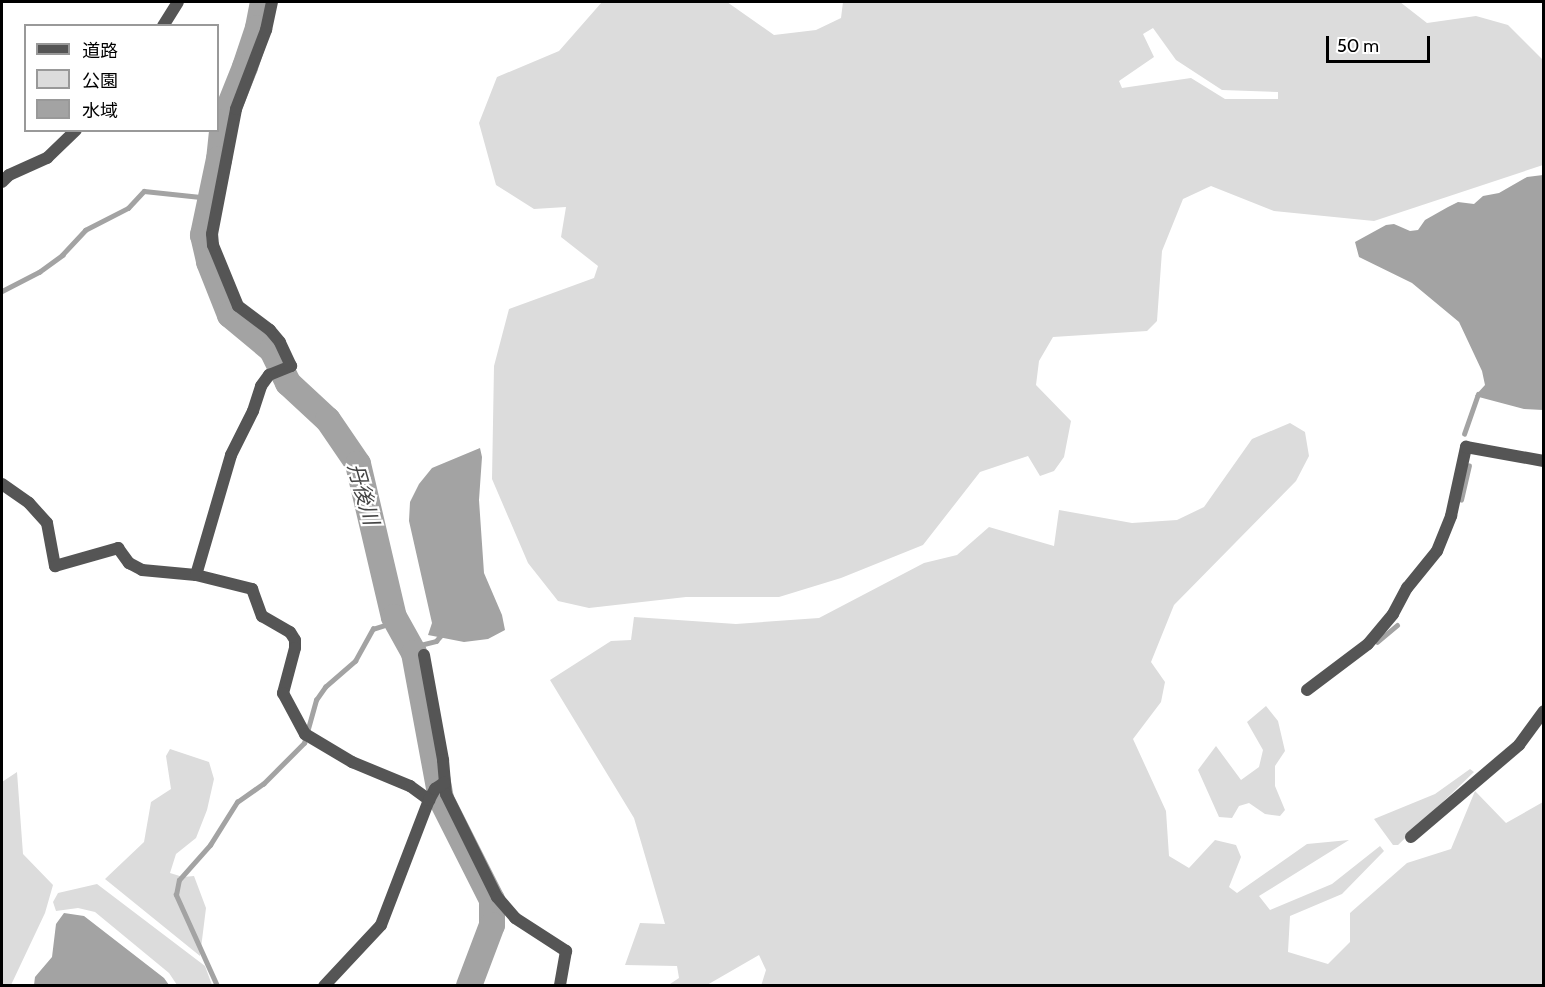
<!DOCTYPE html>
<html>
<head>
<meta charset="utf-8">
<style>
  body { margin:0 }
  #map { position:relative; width:1545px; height:987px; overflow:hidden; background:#fff; font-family:Cabin,"Noto Sans JP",sans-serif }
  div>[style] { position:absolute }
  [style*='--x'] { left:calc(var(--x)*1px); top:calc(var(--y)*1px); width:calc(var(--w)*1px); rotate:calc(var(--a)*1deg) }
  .green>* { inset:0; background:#dcdcdc }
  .water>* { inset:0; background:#a3a3a3 }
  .stream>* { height:4.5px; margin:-2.25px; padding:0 2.25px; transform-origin:2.25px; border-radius:2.25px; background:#a3a3a3 }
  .river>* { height:26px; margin:-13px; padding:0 13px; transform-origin:13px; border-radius:13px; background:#a3a3a3 }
  .minor>* { height:12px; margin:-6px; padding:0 6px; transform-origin:6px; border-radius:6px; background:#555 }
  span { translate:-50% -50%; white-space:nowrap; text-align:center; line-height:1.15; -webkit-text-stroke:4.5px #fff; paint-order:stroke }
  .water-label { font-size:21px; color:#444; font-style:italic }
  .frame { position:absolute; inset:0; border:3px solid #000; pointer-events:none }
  .legend { position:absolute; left:24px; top:24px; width:195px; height:108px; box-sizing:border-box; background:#fff; border:2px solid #999; margin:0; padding:8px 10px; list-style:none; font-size:18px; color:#000 }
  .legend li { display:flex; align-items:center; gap:12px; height:30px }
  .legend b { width:30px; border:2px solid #999 }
  .scale { position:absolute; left:1326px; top:36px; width:104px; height:27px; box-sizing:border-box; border:3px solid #000; border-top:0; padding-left:8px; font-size:18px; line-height:21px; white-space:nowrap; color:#000; -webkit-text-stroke:4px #fff; paint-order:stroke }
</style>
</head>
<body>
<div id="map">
  <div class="green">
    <div style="clip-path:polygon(evenodd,602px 2px,727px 2px,774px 35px,816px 30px,841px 18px,843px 2px,1400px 2px,1427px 23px,1476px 16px,1508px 25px,1543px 60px,1543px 165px,1374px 221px,1274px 211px,1211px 186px,1183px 199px,1162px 251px,1157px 321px,1147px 331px,1053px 337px,1039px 361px,1036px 385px,1071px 421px,1064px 457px,1054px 471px,1040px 476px,1028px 456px,980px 472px,923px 545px,841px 578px,779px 597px,686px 597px,589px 608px,558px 601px,528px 563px,492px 479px,494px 366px,509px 309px,594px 278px,598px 266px,561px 237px,566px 207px,534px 209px,496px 185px,479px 123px,497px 77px,559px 51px,602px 2px,1153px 28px,1176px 60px,1222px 90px,1278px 92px,1278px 99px,1225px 99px,1191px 78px,1122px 88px,1119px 81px,1154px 57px,1143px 34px,1153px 28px)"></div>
    <div style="clip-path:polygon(1290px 423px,1305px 432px,1309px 456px,1296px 481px,1174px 605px,1151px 662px,1165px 682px,1161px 702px,1133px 739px,1166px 811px,1169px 856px,1189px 868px,1215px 840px,1236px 845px,1241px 857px,1229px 887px,1237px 893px,1307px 844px,1349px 840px,1259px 896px,1270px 910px,1332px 884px,1380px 846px,1384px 851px,1342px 894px,1290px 916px,1288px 952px,1328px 964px,1350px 942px,1350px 913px,1407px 863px,1451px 849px,1475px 791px,1506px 823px,1543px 802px,1543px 985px,761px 986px,766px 970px,759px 955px,707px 985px,667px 986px,679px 978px,677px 966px,625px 965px,640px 923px,665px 924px,634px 818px,550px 680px,611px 641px,631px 640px,634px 617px,736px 624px,819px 618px,924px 563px,957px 555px,989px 527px,1054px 546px,1059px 510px,1132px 523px,1177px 520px,1204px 507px,1252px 439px)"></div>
    <div style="clip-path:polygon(1266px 706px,1278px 721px,1285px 751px,1275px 766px,1275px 786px,1285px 810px,1280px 816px,1265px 814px,1249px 803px,1239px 806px,1232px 818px,1219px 817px,1198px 770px,1216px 746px,1241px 780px,1259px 767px,1263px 750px,1247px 722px)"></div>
    <div style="clip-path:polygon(170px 749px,209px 762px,214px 779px,207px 810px,196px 838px,176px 854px,170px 873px,183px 877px,194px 876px,206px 908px,200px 956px,105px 879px,144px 842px,151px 802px,171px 789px,166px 756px)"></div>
    <div style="clip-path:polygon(1470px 769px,1474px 772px,1398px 845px,1393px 845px,1374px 819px,1435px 794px)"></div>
    <div style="clip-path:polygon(17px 772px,23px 854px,53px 885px,45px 913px,11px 985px,2px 985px,2px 782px)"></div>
    <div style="clip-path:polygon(97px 884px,205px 966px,212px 985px,177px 985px,169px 973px,95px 912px,78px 908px,56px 911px,53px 902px,58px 893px)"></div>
  </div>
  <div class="water">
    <div style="clip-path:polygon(1543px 175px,1543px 410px,1524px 409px,1475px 396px,1485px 385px,1482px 371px,1459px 322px,1412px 283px,1359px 257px,1355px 242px,1386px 225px,1394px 224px,1410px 231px,1418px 230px,1425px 220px,1448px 207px,1458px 202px,1474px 204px,1483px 196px,1499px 193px,1527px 177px)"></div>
    <div style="clip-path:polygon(480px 448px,482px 457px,479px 500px,484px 573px,502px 615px,505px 630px,488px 639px,464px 642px,428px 635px,432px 623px,409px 521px,410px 502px,419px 484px,432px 468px)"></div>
    <div style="clip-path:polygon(64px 913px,84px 916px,164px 978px,169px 985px,34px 985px,35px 977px,52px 957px,56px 924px)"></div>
  </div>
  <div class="stream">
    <div style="--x:2;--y:291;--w:42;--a:-27.2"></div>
    <div style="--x:39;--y:272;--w:29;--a:-36"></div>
    <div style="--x:62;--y:255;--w:34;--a:-47"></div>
    <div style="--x:85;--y:230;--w:48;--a:-27.1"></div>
    <div style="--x:128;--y:208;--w:23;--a:-47"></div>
    <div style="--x:144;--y:191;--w:66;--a:6.1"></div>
    <div style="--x:1464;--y:434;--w:42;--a:-70.7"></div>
    <div style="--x:1461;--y:500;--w:35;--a:-77"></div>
    <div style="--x:1377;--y:642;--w:26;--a:-40"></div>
    <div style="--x:412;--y:647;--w:25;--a:-14"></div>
    <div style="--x:436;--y:641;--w:11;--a:-49"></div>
    <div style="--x:217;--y:986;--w:100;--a:-114.3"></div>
    <div style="--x:176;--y:895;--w:15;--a:-79"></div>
    <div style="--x:179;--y:880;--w:47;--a:-48.5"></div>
    <div style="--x:210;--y:845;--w:51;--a:-57.9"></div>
    <div style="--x:237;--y:802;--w:32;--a:-35"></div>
    <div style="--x:263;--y:784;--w:58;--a:-45"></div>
    <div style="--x:304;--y:743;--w:45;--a:-74.4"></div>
    <div style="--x:316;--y:700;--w:16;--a:-55"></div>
    <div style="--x:325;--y:687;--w:40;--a:-41"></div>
    <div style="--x:355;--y:661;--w:37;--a:-61"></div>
    <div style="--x:373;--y:629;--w:25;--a:-18"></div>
  </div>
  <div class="river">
    <div style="--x:263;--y:2;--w:26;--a:101"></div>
    <div style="--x:258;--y:28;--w:41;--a:108.4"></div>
    <div style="--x:245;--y:67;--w:59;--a:111.8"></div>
    <div style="--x:223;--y:122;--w:37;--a:96"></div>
    <div style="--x:219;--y:159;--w:78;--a:101.9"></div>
    <div style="--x:203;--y:235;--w:28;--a:77"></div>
    <div style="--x:209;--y:262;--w:57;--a:68.4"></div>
    <div style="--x:230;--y:315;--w:55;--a:39.8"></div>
    <div style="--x:272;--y:350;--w:37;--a:64"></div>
    <div style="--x:288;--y:383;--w:54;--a:42.8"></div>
    <div style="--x:328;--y:420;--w:53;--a:55.7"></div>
    <div style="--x:358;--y:464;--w:157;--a:76.8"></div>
    <div style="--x:394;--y:617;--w:41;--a:60.9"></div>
    <div style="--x:414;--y:653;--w:148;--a:79.5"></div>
    <div style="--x:441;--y:799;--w:113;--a:63.2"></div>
    <div style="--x:492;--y:900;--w:25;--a:90"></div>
    <div style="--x:492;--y:925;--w:65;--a:110.7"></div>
  </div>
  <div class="minor">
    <div style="--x:163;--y:26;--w:28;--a:-58"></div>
    <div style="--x:2;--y:182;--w:10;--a:-45"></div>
    <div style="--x:9;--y:175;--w:42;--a:-24.1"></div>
    <div style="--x:47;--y:158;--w:40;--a:-44"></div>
    <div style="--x:2;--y:484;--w:33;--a:35"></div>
    <div style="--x:29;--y:503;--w:27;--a:48"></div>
    <div style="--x:47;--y:523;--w:44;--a:79.5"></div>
    <div style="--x:55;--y:566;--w:66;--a:-15.9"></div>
    <div style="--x:118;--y:548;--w:19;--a:54"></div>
    <div style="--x:129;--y:563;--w:15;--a:28"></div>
    <div style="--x:142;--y:570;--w:54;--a:5.3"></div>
    <div style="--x:196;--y:575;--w:58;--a:14"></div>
    <div style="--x:252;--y:589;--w:29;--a:70"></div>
    <div style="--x:262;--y:616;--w:32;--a:30"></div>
    <div style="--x:290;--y:632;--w:9;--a:58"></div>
    <div style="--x:295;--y:640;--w:8;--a:90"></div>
    <div style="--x:295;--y:648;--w:47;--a:104.9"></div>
    <div style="--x:283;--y:693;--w:47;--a:61.8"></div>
    <div style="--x:305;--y:734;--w:55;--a:30.8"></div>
    <div style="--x:352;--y:762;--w:63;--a:22.5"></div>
    <div style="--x:410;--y:786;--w:24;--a:36"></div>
    <div style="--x:196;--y:575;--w:125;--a:-73.7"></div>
    <div style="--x:231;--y:455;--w:49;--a:-63.4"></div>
    <div style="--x:253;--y:411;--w:26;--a:-72"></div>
    <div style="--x:261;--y:386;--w:14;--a:-54"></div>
    <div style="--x:269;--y:375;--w:24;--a:-22"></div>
    <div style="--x:291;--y:366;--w:26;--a:-115"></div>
    <div style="--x:280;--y:342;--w:16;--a:-130"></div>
    <div style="--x:270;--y:330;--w:40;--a:-143"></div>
    <div style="--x:238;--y:306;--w:66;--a:-112.3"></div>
    <div style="--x:213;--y:245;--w:11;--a:-95"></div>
    <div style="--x:212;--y:234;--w:127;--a:-79.1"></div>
    <div style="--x:236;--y:109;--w:85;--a:-69.2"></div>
    <div style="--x:266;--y:30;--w:29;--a:-78"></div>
    <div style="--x:424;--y:655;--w:107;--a:79.7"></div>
    <div style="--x:443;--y:760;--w:34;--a:85"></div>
    <div style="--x:446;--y:794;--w:115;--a:63.7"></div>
    <div style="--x:497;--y:897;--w:28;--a:49"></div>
    <div style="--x:515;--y:918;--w:61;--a:32.9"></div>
    <div style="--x:566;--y:951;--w:36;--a:100"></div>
    <div style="--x:1307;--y:690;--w:76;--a:-37"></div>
    <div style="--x:1368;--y:644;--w:39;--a:-50"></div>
    <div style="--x:1393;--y:614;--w:30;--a:-62"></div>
    <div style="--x:1407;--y:588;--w:48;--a:-51"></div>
    <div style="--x:1437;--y:551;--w:38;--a:-68"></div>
    <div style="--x:1451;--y:516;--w:71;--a:-77.7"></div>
    <div style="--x:1466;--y:447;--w:79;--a:10.2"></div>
    <div style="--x:1411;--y:837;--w:142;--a:-40.4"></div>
    <div style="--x:1519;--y:745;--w:42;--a:-53.7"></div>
    <div style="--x:324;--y:986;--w:83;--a:-46.9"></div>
    <div style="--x:381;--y:925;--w:134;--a:-69"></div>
    <div style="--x:429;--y:800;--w:13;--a:-61"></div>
    <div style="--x:435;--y:789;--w:11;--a:-34"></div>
  </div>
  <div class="water-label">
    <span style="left:363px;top:494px;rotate:74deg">丹後川</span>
  </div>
  <div class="frame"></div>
  <ul class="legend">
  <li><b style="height:8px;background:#555"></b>道路</li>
  <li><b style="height:16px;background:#dcdcdc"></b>公園</li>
  <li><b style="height:16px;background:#a3a3a3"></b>水域</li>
  </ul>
  <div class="scale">50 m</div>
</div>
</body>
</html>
